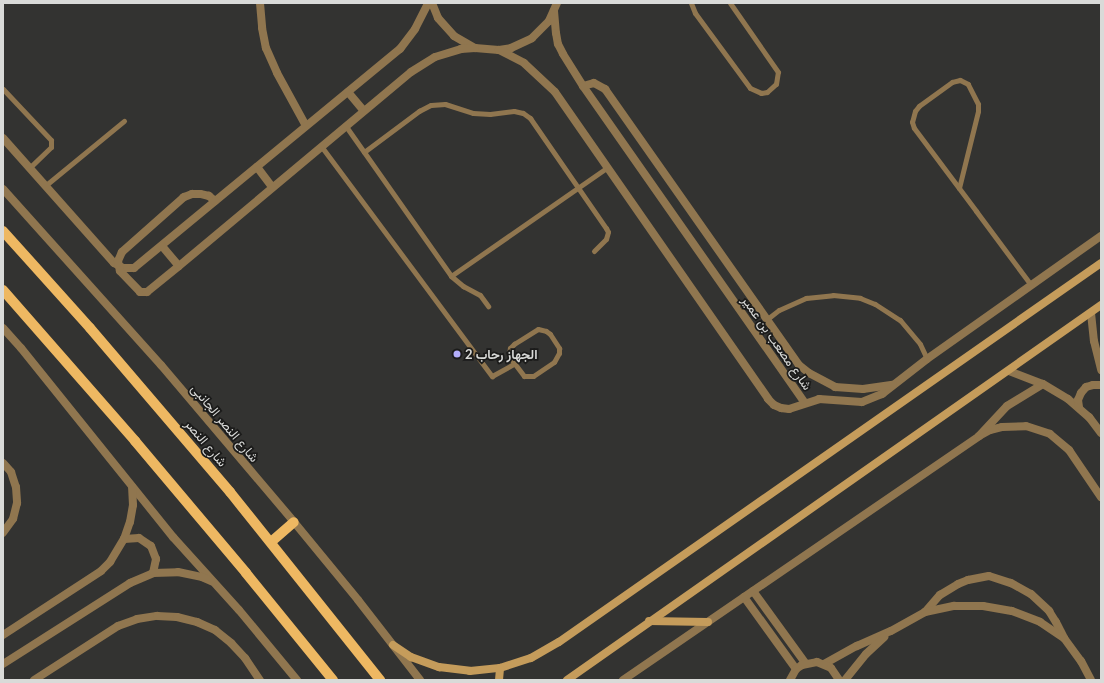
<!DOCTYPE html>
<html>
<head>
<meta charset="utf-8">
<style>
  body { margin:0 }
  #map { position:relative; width:1104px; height:683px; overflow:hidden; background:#333331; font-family:Lato,Vazirmatn,sans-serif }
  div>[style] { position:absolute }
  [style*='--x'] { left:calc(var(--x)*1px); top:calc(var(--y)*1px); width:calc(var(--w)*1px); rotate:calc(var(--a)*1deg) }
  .service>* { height:5px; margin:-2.5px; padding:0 2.5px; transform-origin:2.5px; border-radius:2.5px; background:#90764f }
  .minor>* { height:8px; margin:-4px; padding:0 4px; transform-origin:4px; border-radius:4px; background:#90764f }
  .tertiary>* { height:8px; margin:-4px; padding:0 4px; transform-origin:4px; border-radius:4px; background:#90764f }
  .secondary>* { height:8px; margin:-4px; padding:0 4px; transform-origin:4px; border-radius:4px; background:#c59c5b }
  .primary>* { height:10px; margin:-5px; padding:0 5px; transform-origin:5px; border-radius:5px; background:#eeb862 }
  .dots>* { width:11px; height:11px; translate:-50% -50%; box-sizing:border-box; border:2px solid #1b1b1a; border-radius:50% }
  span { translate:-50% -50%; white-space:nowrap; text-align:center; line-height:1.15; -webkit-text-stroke:3.5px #1b1b1a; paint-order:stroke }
  .street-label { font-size:13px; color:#d9dad8 }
  .poi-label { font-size:13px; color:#d9dad8; font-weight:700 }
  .left { translate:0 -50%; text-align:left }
  .frame { position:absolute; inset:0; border:4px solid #d9dad8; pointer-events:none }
</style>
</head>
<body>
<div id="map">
  <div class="service">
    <div style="--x:691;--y:3;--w:11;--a:68"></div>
    <div style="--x:695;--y:13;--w:93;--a:53.7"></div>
    <div style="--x:750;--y:88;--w:12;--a:24"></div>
    <div style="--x:761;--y:93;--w:6;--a:-9"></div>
    <div style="--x:767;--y:92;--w:12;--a:-42"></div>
    <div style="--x:776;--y:84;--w:12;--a:-81"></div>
    <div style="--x:778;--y:72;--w:84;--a:-124.8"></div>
    <div style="--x:3;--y:89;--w:70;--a:46.7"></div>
    <div style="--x:51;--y:140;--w:7;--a:90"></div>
    <div style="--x:51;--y:147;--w:29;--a:136"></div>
    <div style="--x:345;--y:125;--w:184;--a:54.9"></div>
    <div style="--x:451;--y:276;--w:16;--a:40"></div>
    <div style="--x:463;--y:286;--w:19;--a:28"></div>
    <div style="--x:480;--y:295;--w:14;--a:54"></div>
    <div style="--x:321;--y:146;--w:287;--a:53.4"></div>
    <div style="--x:492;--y:376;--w:25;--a:-29"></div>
    <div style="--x:364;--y:152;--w:69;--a:-36.7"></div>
    <div style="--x:419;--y:111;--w:13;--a:-27"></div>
    <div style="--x:431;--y:105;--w:14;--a:-4"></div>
    <div style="--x:445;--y:104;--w:29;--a:18"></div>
    <div style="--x:473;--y:113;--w:17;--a:3"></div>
    <div style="--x:490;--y:114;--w:24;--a:-7"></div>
    <div style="--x:514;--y:111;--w:9;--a:13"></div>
    <div style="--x:523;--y:113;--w:9;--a:36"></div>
    <div style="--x:530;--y:118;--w:134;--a:55.4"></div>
    <div style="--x:606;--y:228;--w:4;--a:63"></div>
    <div style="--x:608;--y:232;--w:7;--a:106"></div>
    <div style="--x:606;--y:239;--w:17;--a:135"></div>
    <div style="--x:46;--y:185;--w:101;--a:-39.4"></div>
    <div style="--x:959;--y:188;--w:79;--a:-76.1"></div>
    <div style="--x:978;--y:111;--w:7;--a:-90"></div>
    <div style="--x:978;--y:104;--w:22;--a:-117"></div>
    <div style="--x:968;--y:84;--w:9;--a:-153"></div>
    <div style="--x:960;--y:80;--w:8;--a:166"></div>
    <div style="--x:952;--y:82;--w:41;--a:144"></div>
    <div style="--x:919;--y:106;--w:6;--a:129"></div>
    <div style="--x:915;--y:111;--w:11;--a:105"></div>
    <div style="--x:912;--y:122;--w:6;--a:72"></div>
    <div style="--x:914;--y:128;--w:104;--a:53.2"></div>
    <div style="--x:976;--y:211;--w:92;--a:53.4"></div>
    <div style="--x:451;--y:276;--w:191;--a:-34.8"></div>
    <div style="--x:766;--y:320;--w:16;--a:-38"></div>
    <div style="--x:779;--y:310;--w:30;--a:-24"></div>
    <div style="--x:806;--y:298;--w:27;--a:-6"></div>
    <div style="--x:833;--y:295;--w:27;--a:6"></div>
    <div style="--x:860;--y:298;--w:16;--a:22"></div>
    <div style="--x:875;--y:304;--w:30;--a:33"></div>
    <div style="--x:900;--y:320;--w:31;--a:50"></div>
    <div style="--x:920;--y:344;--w:17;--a:65"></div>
    <div style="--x:538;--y:329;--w:8;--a:14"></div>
    <div style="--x:546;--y:331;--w:5;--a:37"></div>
    <div style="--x:550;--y:334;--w:17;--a:57"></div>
    <div style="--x:559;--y:348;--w:5;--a:90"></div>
    <div style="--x:559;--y:353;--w:10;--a:119"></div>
    <div style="--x:554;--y:362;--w:25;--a:146"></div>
    <div style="--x:533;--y:376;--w:9;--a:180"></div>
    <div style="--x:524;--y:376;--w:21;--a:-127"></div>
    <div style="--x:511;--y:359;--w:5;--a:-112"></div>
    <div style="--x:509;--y:354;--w:6;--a:-81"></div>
    <div style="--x:510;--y:348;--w:6;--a:-45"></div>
    <div style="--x:514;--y:344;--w:28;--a:-32"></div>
  </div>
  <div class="minor">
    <div style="--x:260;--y:3;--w:25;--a:85"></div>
    <div style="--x:262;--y:28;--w:20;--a:79"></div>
    <div style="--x:266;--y:48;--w:27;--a:66"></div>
    <div style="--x:277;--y:73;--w:60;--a:61.3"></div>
    <div style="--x:432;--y:3;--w:16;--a:68"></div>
    <div style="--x:438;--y:18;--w:24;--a:48"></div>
    <div style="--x:454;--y:36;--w:24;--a:30"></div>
    <div style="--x:475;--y:48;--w:24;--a:5"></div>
    <div style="--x:499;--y:50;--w:12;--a:-9"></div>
    <div style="--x:511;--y:48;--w:23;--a:-25"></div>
    <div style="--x:532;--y:38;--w:24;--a:-45"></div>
    <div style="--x:549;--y:21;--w:20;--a:-66"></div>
    <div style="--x:554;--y:11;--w:22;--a:85"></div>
    <div style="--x:556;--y:33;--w:11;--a:80"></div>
    <div style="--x:558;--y:44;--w:11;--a:63"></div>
    <div style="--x:563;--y:54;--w:38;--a:58"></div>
    <div style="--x:583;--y:86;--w:386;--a:55"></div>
    <div style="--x:499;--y:50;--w:28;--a:27"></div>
    <div style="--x:524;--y:63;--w:42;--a:43.1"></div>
    <div style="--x:555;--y:92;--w:374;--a:55.2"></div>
    <div style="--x:768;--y:399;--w:8;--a:45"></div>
    <div style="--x:774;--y:405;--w:8;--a:23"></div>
    <div style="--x:781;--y:408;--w:8;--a:7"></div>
    <div style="--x:789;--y:409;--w:32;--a:-18"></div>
    <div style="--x:819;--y:399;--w:43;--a:4"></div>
    <div style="--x:862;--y:402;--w:22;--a:-22"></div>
    <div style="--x:882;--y:394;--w:57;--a:-37.9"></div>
    <div style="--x:927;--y:359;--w:213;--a:-35.3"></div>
    <div style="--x:583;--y:86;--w:11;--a:-15"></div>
    <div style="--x:594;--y:83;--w:13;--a:29"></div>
    <div style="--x:605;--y:89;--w:337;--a:54.9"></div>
    <div style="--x:799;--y:365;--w:13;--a:39"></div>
    <div style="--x:809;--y:373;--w:30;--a:28"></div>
    <div style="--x:835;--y:387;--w:28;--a:4"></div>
    <div style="--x:863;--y:389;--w:30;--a:-8"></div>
    <div style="--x:348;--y:92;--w:23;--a:50"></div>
    <div style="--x:3;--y:138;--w:167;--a:48.4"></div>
    <div style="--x:114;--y:263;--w:10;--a:29"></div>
    <div style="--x:123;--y:268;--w:11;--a:0"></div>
    <div style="--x:134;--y:268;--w:345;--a:-39.5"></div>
    <div style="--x:400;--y:49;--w:25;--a:-53"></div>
    <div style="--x:415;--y:29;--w:29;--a:-63"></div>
    <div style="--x:257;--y:167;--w:25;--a:53"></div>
    <div style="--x:215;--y:201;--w:8;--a:-140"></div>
    <div style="--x:209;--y:196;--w:9;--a:-167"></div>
    <div style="--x:200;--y:194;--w:8;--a:180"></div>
    <div style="--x:192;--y:194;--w:9;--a:159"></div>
    <div style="--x:184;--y:197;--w:83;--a:138.4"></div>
    <div style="--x:122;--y:252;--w:10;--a:114"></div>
    <div style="--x:118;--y:261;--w:10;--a:79"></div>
    <div style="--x:120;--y:271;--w:29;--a:46"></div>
    <div style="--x:140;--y:292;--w:7;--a:0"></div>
    <div style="--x:147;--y:292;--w:41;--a:-39.1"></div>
    <div style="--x:179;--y:266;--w:302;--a:-39.9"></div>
    <div style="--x:411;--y:72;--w:28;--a:-32"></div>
    <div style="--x:435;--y:57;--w:27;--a:-17"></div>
    <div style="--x:461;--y:49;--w:14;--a:-4"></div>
    <div style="--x:162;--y:246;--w:26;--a:50"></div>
    <div style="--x:3;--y:463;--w:12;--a:48"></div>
    <div style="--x:11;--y:472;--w:16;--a:72"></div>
    <div style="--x:16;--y:487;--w:16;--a:86"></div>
    <div style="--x:17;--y:503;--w:16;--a:104"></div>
    <div style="--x:13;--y:519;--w:17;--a:126"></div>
    <div style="--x:753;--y:591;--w:90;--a:54"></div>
    <div style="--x:744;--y:597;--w:89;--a:54.2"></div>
    <div style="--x:925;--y:612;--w:23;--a:-49"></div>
    <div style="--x:940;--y:595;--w:21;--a:-31"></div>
    <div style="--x:958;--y:584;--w:11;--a:-22"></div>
    <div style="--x:968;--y:580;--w:21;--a:-11"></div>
    <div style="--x:989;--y:576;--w:23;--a:18"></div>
    <div style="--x:1011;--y:583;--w:23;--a:29"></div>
    <div style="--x:1031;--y:594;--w:25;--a:43"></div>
    <div style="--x:1049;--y:611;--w:13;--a:58"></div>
    <div style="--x:1056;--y:622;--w:18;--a:63"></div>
    <div style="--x:1064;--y:638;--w:29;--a:54"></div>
    <div style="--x:1081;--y:661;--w:21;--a:62"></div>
    <div style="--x:824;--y:664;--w:38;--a:-29"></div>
    <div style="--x:857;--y:646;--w:37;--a:-24"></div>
    <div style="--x:891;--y:631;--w:39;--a:-29"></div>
    <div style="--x:925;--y:612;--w:30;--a:-12"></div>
    <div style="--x:954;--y:606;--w:29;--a:0"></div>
    <div style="--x:983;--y:606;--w:29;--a:10"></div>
    <div style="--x:1012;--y:611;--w:30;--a:21"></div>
    <div style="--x:1040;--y:622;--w:29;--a:34"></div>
    <div style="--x:34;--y:680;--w:100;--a:-32.7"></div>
    <div style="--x:118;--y:626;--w:20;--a:-20"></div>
    <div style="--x:137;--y:619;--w:20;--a:-9"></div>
    <div style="--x:157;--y:616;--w:20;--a:3"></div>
    <div style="--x:177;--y:617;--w:21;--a:14"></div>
    <div style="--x:197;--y:622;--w:20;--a:24"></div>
    <div style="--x:215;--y:630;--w:21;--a:39"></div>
    <div style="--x:231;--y:643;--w:21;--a:47"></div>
    <div style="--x:245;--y:658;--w:27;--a:56"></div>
    <div style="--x:623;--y:680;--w:432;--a:-34.4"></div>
    <div style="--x:979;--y:436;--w:13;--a:-29"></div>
    <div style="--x:990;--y:430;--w:12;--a:-14"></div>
    <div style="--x:1002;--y:427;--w:24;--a:-2"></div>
    <div style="--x:1026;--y:426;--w:25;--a:18"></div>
    <div style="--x:1050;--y:434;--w:25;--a:40"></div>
    <div style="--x:1069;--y:450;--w:57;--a:55.8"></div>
    <div style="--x:790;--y:680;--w:13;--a:-61"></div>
    <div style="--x:796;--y:669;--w:7;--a:-34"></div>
    <div style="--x:802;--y:665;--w:15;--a:-11"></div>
    <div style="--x:817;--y:662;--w:15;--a:23"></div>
    <div style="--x:831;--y:668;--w:14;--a:56"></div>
    <div style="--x:845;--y:680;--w:33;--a:-51"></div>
    <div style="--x:866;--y:654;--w:25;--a:-43"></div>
  </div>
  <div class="tertiary">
    <div style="--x:3;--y:189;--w:237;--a:48.1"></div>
    <div style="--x:161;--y:365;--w:206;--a:49.7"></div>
    <div style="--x:294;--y:522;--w:101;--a:50.6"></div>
    <div style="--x:358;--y:600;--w:101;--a:52.2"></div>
    <div style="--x:1091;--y:313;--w:28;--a:84"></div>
    <div style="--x:1094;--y:341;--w:30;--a:76"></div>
    <div style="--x:3;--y:328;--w:27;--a:48"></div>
    <div style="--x:21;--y:348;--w:243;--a:51.2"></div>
    <div style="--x:173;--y:537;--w:98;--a:47.9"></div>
    <div style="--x:239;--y:610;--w:91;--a:50.4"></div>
    <div style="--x:1009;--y:371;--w:36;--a:21"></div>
    <div style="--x:1043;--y:384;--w:29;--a:31"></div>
    <div style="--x:1068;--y:399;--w:28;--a:41"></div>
    <div style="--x:1089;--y:417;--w:20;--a:53"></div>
    <div style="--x:1079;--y:407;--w:7;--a:-98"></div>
    <div style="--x:1078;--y:400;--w:8;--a:-67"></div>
    <div style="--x:1081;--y:393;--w:8;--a:-50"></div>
    <div style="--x:1086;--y:387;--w:7;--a:-16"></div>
    <div style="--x:1093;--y:385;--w:8;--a:0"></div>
    <div style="--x:979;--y:436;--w:41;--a:-47"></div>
    <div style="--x:1007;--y:406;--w:42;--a:-31.4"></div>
    <div style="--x:124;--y:539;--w:15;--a:-4"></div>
    <div style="--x:139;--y:538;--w:14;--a:34"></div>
    <div style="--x:151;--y:546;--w:14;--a:69"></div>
    <div style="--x:156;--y:559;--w:14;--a:102"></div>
    <div style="--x:3;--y:635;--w:117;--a:-33.1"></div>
    <div style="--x:101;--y:571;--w:13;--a:-45"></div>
    <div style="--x:110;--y:562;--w:27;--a:-59"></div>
    <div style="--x:124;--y:539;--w:18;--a:-71"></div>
    <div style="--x:130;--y:522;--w:17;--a:-80"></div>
    <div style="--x:133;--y:505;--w:18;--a:-93"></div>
    <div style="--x:3;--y:664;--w:151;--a:-32.5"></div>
    <div style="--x:130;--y:583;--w:25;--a:-23"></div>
    <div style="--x:153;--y:573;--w:25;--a:-2"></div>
    <div style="--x:178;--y:572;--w:25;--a:12"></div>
    <div style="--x:202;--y:577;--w:10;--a:24"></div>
  </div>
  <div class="secondary">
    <div style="--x:649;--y:621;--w:59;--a:1"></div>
    <div style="--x:393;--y:645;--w:22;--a:34"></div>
    <div style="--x:411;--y:657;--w:30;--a:20"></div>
    <div style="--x:439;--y:667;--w:31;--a:7"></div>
    <div style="--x:470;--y:671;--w:30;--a:-6"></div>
    <div style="--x:500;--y:668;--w:33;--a:-18"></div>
    <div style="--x:531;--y:658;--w:32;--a:-30"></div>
    <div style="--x:559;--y:642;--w:661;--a:-34.96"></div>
    <div style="--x:499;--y:680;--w:12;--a:-85"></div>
    <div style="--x:567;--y:680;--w:653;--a:-35.08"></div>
  </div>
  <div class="primary">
    <div style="--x:3;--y:231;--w:130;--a:48.1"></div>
    <div style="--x:90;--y:328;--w:216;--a:49.5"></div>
    <div style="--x:230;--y:492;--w:241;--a:51.4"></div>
    <div style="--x:3;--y:290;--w:201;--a:48.8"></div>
    <div style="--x:135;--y:441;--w:172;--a:49.9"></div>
    <div style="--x:246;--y:573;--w:138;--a:50.9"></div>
    <div style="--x:271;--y:542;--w:30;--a:-41"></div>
  </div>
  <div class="dots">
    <div style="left:457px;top:354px;background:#b2adfa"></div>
  </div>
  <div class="street-label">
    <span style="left:777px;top:343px;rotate:55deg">شارع مصعب بن عمير</span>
    <span style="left:225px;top:423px;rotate:50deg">شارع النصر الجانبى</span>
    <span style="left:206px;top:443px;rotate:50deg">شارع النصر</span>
  </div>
  <div class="poi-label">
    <span class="left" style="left:465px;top:354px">الجهاز رحاب 2</span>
  </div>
  <div class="frame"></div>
</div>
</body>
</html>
